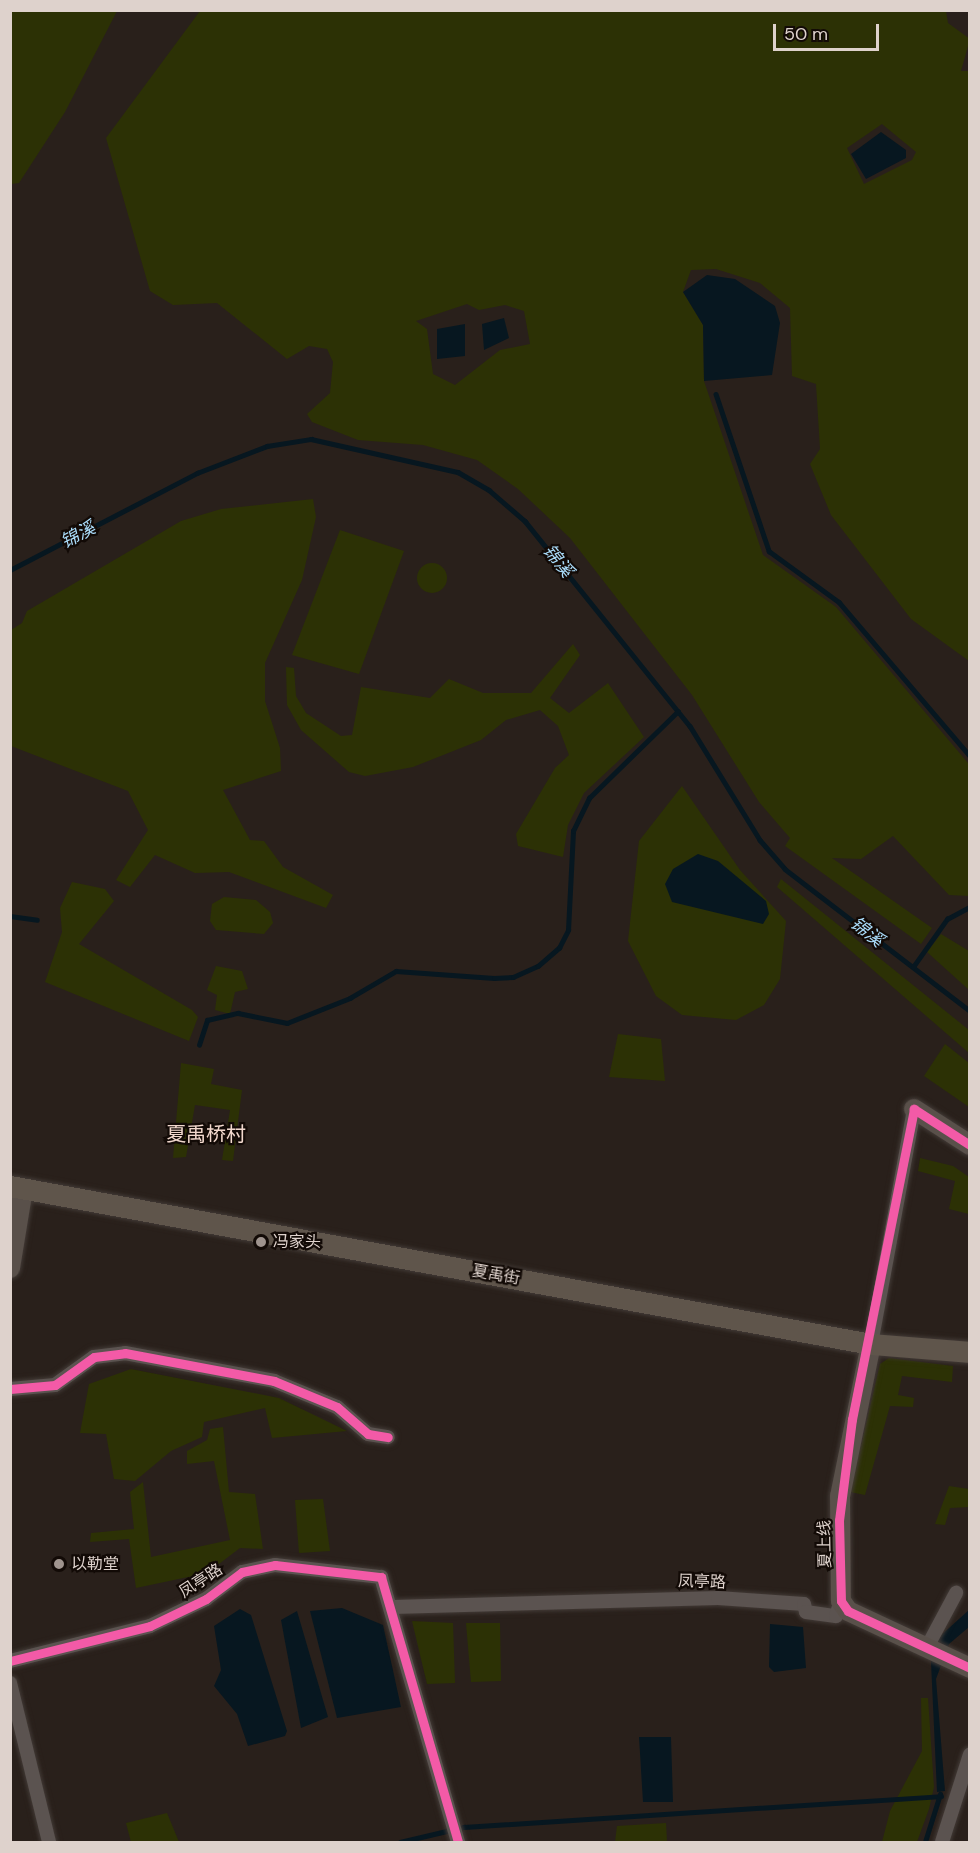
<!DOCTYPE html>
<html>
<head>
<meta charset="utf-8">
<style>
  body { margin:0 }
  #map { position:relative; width:980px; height:1853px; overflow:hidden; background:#29201b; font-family:"DM Sans","Noto Sans SC",sans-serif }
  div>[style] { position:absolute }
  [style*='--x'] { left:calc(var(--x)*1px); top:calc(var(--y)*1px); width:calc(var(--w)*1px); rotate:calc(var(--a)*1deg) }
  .green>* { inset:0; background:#2c3105 }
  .round { border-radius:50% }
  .water>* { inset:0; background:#071720 }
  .stream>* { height:4.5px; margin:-2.25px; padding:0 2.25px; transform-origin:2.25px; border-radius:2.25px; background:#071720 }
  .roads { filter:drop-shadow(0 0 2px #423a36) drop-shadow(0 0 2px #423a36) }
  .street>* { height:14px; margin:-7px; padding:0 7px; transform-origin:7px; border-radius:7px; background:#5b5350 }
  .secondary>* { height:20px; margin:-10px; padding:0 10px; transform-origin:10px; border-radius:10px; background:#59504a }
  .primary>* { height:21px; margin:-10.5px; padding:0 10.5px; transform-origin:10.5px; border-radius:10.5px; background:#5f554b }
  .cycleway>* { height:9px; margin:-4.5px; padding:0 4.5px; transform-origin:4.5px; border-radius:4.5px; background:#f35aa7 }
  .dots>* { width:16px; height:16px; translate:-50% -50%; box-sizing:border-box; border:3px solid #120a06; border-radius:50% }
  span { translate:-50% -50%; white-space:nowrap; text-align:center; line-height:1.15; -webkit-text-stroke:4.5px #120a06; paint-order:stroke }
  .poi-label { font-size:16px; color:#ded2cc }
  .left { translate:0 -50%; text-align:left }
  .street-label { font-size:16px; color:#ded2cc }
  .water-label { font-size:18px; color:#aadcfa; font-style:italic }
  .quarter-label { font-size:20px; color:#f1d8cd }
  .frame { position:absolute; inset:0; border:12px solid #ded2cc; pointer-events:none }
  .scale { position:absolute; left:773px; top:24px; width:106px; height:27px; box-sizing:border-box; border:3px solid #ded2cc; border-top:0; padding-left:8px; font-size:18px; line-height:21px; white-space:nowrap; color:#ded2cc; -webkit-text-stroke:4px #120a06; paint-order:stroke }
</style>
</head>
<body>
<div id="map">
  <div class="green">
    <div style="clip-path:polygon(11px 10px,117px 11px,65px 112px,19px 183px,11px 184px)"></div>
    <div style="clip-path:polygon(evenodd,200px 11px,946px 11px,948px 23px,970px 39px,961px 71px,970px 71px,969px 661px,911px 619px,831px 515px,810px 464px,820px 449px,816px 384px,792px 376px,790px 308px,760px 283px,716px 269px,691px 270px,683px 292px,703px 325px,704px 381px,763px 555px,836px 607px,968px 763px,969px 896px,949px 895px,893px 836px,861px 859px,832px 858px,932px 928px,921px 944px,785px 846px,790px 838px,759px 802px,692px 695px,570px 538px,518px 489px,477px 460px,423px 445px,358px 440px,312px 422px,307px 414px,330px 393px,333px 362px,327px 349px,309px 346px,287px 359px,217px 303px,173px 305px,150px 291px,106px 138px,200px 11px,882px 124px,916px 152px,912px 160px,864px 184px,847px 148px,882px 124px,200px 11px,467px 304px,479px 310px,505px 305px,524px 311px,530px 344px,500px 350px,455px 385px,433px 374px,427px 329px,416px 321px,467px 304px)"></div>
    <div style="clip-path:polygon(313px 499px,316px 517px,302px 580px,265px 663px,265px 701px,280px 748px,281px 771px,223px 790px,250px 840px,264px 841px,283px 867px,333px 895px,326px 908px,229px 872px,195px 873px,155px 855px,130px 887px,116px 880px,148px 830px,128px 791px,11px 746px,11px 630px,22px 623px,27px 611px,181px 521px,221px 509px)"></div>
    <div style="clip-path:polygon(340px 530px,404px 551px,359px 674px,292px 655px)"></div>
    <div class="round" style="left:417px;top:563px;width:30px;height:30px"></div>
    <div style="clip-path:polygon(573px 644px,580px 655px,550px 698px,569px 713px,608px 683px,644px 737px,584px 793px,568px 825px,563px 857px,518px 846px,516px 834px,555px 768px,569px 755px,558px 726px,540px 710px,506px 720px,481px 740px,413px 767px,365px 776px,349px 772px,301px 730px,287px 705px,286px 667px,294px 668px,296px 696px,306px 713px,341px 736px,352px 735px,361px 687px,430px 698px,449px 679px,483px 693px,531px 693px)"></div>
    <div style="clip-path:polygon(682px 786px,740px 870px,786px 921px,780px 979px,764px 1005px,736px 1020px,682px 1015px,656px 996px,628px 941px,639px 841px)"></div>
    <div style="clip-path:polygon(781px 879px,969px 1030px,969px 1053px,777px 887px)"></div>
    <div style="clip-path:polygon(72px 882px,105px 889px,114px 901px,79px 944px,192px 1010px,198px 1017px,189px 1041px,45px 982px,62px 932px,60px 908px)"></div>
    <div style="clip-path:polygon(224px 897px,256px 900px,270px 912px,273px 923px,264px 934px,216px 930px,210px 921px,212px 904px)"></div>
    <div style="clip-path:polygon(941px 934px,969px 951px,969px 990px,927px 952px)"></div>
    <div style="clip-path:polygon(216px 966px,242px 971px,248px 989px,235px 992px,230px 1014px,215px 1010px,217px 995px,207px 990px)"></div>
    <div style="clip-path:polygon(618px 1034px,661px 1039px,665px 1081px,609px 1077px)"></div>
    <div style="clip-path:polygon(945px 1044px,969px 1063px,969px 1107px,924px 1076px)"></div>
    <div style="clip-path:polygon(181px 1063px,214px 1069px,211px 1084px,242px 1090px,233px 1161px,222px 1160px,230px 1110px,195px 1105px,186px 1157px,173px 1158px)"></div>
    <div style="clip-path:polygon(920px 1158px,953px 1166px,969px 1177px,969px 1214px,949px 1209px,955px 1181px,918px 1171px)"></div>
    <div style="clip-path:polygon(889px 1358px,953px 1366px,952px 1382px,902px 1376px,898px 1395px,914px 1398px,913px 1407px,890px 1406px,865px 1495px,850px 1492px,880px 1364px)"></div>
    <div style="clip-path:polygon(131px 1369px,279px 1398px,347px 1431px,272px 1438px,265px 1408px,204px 1422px,202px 1437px,171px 1451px,135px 1481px,114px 1479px,106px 1434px,80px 1433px,89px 1384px)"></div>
    <div style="clip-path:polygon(223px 1427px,229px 1492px,255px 1494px,263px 1549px,240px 1548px,207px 1573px,136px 1588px,129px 1539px,90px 1542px,91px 1533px,134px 1529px,130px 1492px,143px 1482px,151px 1557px,230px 1540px,214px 1461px,187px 1464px,187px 1451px,207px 1440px,210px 1429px)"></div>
    <div style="clip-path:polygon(949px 1486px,969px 1489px,969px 1507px,950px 1508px,945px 1525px,935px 1524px)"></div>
    <div style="clip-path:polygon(323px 1499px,330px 1551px,299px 1553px,295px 1500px)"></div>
    <div style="clip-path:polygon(412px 1621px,453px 1623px,455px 1683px,427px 1684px)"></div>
    <div style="clip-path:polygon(466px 1623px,500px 1623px,501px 1681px,471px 1682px)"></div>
    <div style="clip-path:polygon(921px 1698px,928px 1698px,934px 1787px,929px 1809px,917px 1842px,882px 1842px,890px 1811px,922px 1751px)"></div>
    <div style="clip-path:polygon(167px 1813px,179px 1842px,131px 1842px,126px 1823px)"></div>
    <div style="clip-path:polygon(666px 1823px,667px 1842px,615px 1842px,617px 1826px)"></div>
  </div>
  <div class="water">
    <div style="clip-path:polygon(881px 132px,906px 150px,906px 158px,866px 179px,851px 154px)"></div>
    <div style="clip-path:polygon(707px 275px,735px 279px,775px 306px,780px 323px,772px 375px,704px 381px,703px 325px,683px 292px)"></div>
    <div style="clip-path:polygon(504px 318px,509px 338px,484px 350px,482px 324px)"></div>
    <div style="clip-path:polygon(465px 324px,465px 356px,437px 359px,437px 329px)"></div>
    <div style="clip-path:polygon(698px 854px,718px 861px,766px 901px,769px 914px,763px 924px,672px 902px,665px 884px,673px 869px)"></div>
    <div style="clip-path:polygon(342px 1608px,383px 1625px,401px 1707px,337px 1718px,310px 1611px)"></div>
    <div style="clip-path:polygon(240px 1609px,251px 1615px,287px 1731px,285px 1736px,248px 1746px,237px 1714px,214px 1686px,221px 1670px,214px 1626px)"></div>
    <div style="clip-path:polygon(969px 1610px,969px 1627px,949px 1644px,936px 1679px,945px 1791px,937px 1792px,931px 1662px,939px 1637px)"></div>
    <div style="clip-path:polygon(297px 1611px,328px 1717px,301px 1728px,281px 1620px)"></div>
    <div style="clip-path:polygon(770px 1624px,803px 1627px,806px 1668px,774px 1672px,769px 1667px)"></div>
    <div style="clip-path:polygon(639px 1737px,671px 1737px,673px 1802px,643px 1802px)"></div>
  </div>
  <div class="stream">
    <div style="--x:716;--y:394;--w:166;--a:71.3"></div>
    <div style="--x:769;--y:551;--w:87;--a:36.1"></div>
    <div style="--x:839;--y:602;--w:202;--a:49.6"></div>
    <div style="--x:10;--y:570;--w:211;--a:-27.4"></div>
    <div style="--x:197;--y:473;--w:75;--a:-21.1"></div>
    <div style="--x:267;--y:446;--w:45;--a:-9"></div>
    <div style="--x:311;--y:439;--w:151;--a:12.7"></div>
    <div style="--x:458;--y:472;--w:36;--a:30"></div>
    <div style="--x:489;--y:490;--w:48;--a:40.7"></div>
    <div style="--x:525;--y:521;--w:263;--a:51.2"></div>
    <div style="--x:690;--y:726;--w:134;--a:58.4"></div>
    <div style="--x:760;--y:840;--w:38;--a:49"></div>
    <div style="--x:785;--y:869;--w:233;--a:37.5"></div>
    <div style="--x:10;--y:916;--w:27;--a:8"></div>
    <div style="--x:913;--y:967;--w:59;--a:-54.7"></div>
    <div style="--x:947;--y:919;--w:26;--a:-28"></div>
    <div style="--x:199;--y:1045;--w:26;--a:-72"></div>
    <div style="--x:207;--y:1020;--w:32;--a:-13"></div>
    <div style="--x:238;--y:1013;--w:50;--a:11.5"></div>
    <div style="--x:287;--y:1023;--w:68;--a:-21.6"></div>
    <div style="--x:350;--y:998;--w:53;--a:-30.4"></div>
    <div style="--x:396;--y:971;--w:98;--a:4.1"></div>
    <div style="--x:494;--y:978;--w:19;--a:-3"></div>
    <div style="--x:513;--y:977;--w:27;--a:-24"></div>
    <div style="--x:538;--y:966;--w:28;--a:-41"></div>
    <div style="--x:559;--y:948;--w:20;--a:-63"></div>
    <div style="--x:568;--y:930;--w:99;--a:-87.1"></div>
    <div style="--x:573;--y:831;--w:37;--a:-64"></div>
    <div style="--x:589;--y:798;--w:124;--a:-44.3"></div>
    <div style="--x:400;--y:1842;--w:66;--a:-13.2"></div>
    <div style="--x:464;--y:1827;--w:478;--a:-3.7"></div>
    <div style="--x:925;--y:1842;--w:50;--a:-72.6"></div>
  </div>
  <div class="roads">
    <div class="street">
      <div style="--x:871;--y:1344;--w:239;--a:-79.6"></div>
      <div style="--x:10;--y:1389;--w:45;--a:-5.1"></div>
      <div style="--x:55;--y:1385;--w:48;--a:-35.7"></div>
      <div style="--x:94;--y:1357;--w:31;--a:-7"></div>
      <div style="--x:125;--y:1353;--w:152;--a:10.6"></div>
      <div style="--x:274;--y:1381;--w:68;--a:22.4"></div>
      <div style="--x:337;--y:1407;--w:41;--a:41.1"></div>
      <div style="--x:368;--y:1434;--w:20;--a:9"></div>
      <div style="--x:393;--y:1607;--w:325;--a:-1.6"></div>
      <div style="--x:718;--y:1598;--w:86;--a:4"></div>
      <div style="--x:804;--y:1604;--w:8;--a:76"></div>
      <div style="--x:806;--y:1612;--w:30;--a:8"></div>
      <div style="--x:836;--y:1616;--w:16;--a:-72"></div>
      <div style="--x:926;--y:1649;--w:64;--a:-61.8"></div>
      <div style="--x:10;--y:1661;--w:144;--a:-14"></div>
      <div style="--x:150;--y:1626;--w:62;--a:-25.7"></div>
      <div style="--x:206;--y:1599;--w:45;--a:-36.9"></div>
      <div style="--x:242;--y:1572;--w:34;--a:-12"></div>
      <div style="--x:275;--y:1565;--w:107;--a:6.5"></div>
      <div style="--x:381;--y:1577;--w:276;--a:73.8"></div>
      <div style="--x:10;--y:1683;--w:164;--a:76.2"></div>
      <div style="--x:942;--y:1842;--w:92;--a:-72.3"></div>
    </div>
    <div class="secondary">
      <div style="--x:914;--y:1109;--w:67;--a:32.7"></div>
      <div style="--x:10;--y:1268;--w:80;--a:-80.7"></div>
      <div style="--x:871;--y:1344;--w:155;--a:101.5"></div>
      <div style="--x:840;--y:1496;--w:105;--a:89.5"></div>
      <div style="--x:841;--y:1601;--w:12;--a:55"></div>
      <div style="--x:848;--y:1611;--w:135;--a:25"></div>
    </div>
    <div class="primary">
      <div style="--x:10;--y:1186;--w:875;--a:10.4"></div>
      <div style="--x:871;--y:1344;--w:99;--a:4.6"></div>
    </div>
  </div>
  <div class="cycleway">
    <div style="--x:970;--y:1145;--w:67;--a:-147.3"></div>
    <div style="--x:914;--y:1109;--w:316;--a:101.3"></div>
    <div style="--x:852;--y:1419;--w:102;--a:97.3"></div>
    <div style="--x:839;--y:1520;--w:81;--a:88.6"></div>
    <div style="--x:841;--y:1601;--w:12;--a:55"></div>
    <div style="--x:848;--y:1611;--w:135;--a:25"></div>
    <div style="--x:10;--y:1389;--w:45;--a:-5.1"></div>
    <div style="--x:55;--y:1385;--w:48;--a:-35.7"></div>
    <div style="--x:94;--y:1357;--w:31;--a:-7"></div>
    <div style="--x:125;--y:1353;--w:152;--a:10.6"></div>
    <div style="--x:274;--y:1381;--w:68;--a:22.4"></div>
    <div style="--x:337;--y:1407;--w:41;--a:41.1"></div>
    <div style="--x:368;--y:1434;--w:20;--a:9"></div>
    <div style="--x:10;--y:1661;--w:144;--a:-14"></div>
    <div style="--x:150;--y:1626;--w:62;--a:-25.7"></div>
    <div style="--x:206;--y:1599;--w:45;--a:-36.9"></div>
    <div style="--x:242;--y:1572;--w:34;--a:-12"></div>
    <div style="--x:275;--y:1565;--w:107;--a:6.5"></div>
    <div style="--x:381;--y:1577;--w:276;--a:73.8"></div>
  </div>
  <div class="dots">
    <div style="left:261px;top:1242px;background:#9f948e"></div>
    <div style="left:59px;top:1564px;background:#9f948e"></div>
  </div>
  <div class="poi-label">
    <span class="left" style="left:273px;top:1242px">冯家头</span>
    <span class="left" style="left:71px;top:1564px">以勒堂</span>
  </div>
  <div class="street-label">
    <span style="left:496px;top:1275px;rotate:10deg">夏禹街</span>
    <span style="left:825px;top:1544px;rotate:-91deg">夏上线</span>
    <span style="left:201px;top:1581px;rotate:-33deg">凤亭路</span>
    <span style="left:702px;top:1582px;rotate:2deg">凤亭路</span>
  </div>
  <div class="water-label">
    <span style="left:78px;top:535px;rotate:-28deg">锦溪</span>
    <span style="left:558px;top:561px;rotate:51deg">锦溪</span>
    <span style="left:867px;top:932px;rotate:38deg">锦溪</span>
  </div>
  <div class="quarter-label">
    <span style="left:206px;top:1134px">夏禹桥村</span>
  </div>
  <div class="frame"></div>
  <div class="scale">50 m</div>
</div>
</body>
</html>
